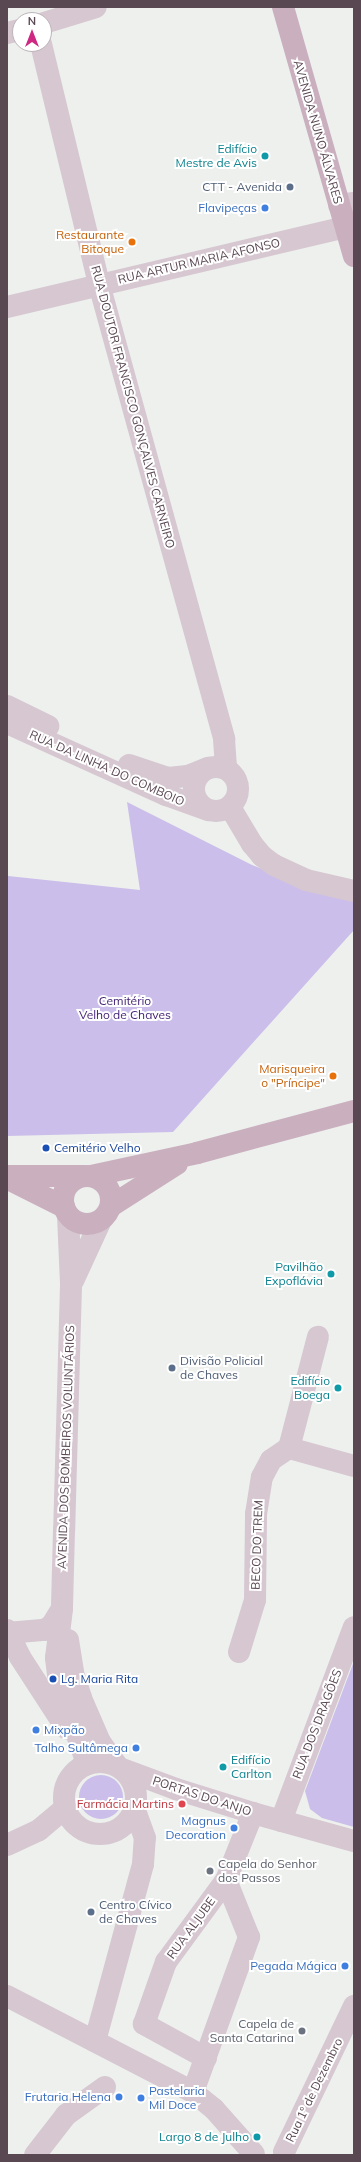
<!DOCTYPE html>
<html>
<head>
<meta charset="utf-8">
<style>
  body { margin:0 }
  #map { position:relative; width:361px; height:2162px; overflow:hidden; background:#edf0ed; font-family:Mulish,sans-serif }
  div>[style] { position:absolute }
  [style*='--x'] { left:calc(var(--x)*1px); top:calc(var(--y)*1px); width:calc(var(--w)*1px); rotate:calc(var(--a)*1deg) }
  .green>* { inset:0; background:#cbbeea }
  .round { border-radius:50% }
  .minor>* { height:22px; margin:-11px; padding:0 11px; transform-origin:11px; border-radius:11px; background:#d6c7d1 }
  .minor>.ring { margin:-11px; padding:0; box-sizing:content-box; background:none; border:22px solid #d6c7d1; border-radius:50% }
  .major>* { height:22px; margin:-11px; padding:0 11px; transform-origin:11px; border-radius:11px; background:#caafbf }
  .major>.ring { margin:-11px; padding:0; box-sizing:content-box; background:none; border:22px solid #caafbf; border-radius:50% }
  .dots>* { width:11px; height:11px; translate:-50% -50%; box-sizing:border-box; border:2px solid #fff; border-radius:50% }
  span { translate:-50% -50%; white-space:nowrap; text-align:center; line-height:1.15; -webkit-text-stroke:4px #fff; paint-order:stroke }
  .street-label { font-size:12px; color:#594752 }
  .culture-label { font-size:12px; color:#0d838f }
  .right { translate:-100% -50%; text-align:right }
  .left { translate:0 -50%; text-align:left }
  .service-label { font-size:12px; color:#4e5e75 }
  .shop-label { font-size:12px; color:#366cbe }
  .food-label { font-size:12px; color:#c56008 }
  .park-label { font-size:12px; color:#401e73 }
  .transit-label { font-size:12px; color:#164399 }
  .health-label { font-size:12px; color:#be3a42 }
  .worship-label { font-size:12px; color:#5b616d }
  .frame { position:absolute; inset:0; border:8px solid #594752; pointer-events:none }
  .north { position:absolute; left:12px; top:12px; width:40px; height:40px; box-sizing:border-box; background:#fff; border:1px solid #bdb5ba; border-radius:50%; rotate:0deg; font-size:11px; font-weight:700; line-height:16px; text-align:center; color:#594752 }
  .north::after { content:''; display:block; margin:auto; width:14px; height:18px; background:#ce2882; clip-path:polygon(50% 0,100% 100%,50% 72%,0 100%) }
</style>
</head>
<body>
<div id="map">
  <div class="green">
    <div style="clip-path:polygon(127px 802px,252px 865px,322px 892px,354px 897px,354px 930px,173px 1132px,7px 1136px,8px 876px,140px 890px)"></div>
    <div style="clip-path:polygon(354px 1661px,354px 1827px,322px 1818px,310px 1809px,305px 1791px)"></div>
    <div class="round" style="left:79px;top:1775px;width:44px;height:44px"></div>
  </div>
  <div class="minor">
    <div style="--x:44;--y:23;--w:54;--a:-17.1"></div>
    <div style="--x:7;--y:33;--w:13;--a:-13"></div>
    <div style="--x:41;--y:44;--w:247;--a:76.4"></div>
    <div style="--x:99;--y:284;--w:472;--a:74.6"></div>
    <div style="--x:224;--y:739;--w:30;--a:86"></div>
    <div style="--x:339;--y:205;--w:15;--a:-8"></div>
    <div style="--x:7;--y:307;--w:347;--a:-13.3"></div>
    <div style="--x:7;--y:706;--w:46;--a:26"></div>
    <div style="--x:7;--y:723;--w:175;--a:24.4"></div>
    <div style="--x:166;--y:795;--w:45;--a:19.7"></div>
    <div style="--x:129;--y:765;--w:41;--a:18.4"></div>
    <div style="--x:168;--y:778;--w:20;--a:-6"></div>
    <div style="--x:188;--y:776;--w:22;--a:-22"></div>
    <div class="ring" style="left:194px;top:767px;width:22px;height:22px"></div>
    <div style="--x:230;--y:807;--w:43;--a:59.3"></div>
    <div style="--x:252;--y:844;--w:16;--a:50"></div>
    <div style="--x:262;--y:856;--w:15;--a:37"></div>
    <div style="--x:274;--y:865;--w:35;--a:25"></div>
    <div style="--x:306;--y:880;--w:49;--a:12.9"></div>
    <div style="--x:68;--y:1215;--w:70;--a:87.5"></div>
    <div style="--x:71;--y:1285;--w:245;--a:91.6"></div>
    <div style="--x:64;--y:1530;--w:79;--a:91.5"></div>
    <div style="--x:62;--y:1609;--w:49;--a:97"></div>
    <div style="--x:56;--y:1658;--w:25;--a:83"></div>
    <div style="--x:59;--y:1683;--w:86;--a:70.9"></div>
    <div style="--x:73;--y:1281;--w:67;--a:-65.3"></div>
    <div style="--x:289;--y:1448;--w:115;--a:-75.4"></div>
    <div style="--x:289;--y:1448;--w:67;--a:15.5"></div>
    <div style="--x:7;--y:1630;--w:30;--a:64"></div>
    <div style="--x:20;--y:1657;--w:85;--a:57.1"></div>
    <div style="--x:7;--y:1633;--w:38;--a:-5"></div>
    <div style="--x:45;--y:1630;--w:9;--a:-36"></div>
    <div style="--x:52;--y:1625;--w:17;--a:-59"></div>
    <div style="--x:68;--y:1640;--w:33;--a:81"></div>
    <div style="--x:73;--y:1673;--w:26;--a:72"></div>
    <div style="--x:81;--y:1698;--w:48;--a:66.6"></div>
    <div style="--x:100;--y:1742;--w:27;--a:54"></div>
    <div style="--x:239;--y:1652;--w:54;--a:-72.9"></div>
    <div style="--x:255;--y:1600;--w:86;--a:-89.3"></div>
    <div style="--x:256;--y:1514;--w:37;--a:-81"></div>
    <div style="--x:262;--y:1477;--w:19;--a:-62"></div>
    <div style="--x:271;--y:1460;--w:22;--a:-34"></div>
    <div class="ring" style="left:64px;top:1762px;width:50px;height:50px"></div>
    <div style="--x:125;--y:1770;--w:54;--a:20.4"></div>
    <div style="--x:176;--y:1789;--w:81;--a:17.3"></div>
    <div style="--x:253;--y:1813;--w:105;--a:15.5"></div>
    <div style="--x:281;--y:1821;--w:207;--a:-69.4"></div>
    <div style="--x:7;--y:1845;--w:35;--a:-25"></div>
    <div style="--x:39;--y:1830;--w:34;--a:-40"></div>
    <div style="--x:7;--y:1996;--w:209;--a:27.3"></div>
    <div style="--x:193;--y:2092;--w:27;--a:39"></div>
    <div style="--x:214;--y:2109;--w:60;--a:48.4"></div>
    <div style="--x:95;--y:2041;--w:183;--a:-74.8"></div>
    <div style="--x:143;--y:1864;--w:26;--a:-86"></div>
    <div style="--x:145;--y:1838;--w:30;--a:-110"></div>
    <div style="--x:206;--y:2058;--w:71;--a:-151.3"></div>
    <div style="--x:144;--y:2024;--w:66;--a:-70.5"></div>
    <div style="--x:166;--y:1962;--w:102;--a:-53.8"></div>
    <div style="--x:226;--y:1880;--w:72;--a:-68.1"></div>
    <div style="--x:193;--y:2092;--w:165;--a:-70.1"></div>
    <div style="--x:249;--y:1937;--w:61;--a:-112"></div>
    <div style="--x:284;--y:2152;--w:162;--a:-64.4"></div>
    <div style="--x:35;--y:2155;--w:51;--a:-52.2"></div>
    <div style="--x:66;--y:2115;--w:48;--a:-35.7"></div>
  </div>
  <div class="major">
    <div style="--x:283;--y:7;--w:259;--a:74.1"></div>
    <div class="ring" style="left:63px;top:1176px;width:26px;height:26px"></div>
    <div style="--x:7;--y:1176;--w:76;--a:0"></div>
    <div style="--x:91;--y:1176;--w:108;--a:-12.2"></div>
    <div style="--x:197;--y:1153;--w:163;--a:-15"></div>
    <div style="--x:8;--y:1179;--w:63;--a:26.6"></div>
    <div style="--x:111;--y:1206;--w:78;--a:-32.5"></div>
  </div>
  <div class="dots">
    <div style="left:265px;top:156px;background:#0f9aa8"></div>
    <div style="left:290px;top:187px;background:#5c6f8a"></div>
    <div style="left:265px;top:208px;background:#3f7fe0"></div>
    <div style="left:132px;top:242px;background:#e8710a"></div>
    <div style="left:333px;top:1076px;background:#e8710a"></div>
    <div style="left:46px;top:1148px;background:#1a4fb4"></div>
    <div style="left:331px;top:1274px;background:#0f9aa8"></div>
    <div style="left:172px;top:1368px;background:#5c6f8a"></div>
    <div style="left:338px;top:1388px;background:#0f9aa8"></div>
    <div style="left:53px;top:1679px;background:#1a4fb4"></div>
    <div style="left:36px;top:1730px;background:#3f7fe0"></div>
    <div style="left:136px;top:1748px;background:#3f7fe0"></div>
    <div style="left:223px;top:1767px;background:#0f9aa8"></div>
    <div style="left:182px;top:1804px;background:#e0444e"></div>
    <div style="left:234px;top:1828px;background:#3f7fe0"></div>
    <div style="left:210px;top:1871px;background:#6b7280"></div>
    <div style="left:91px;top:1912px;background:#5c6f8a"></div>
    <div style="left:345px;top:1966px;background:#3f7fe0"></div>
    <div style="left:302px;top:2031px;background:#6b7280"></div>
    <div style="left:119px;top:2097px;background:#3f7fe0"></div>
    <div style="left:141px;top:2098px;background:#3f7fe0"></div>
    <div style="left:257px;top:2137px;background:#0f9aa8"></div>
  </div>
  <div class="street-label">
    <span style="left:318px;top:132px;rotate:74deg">AVENIDA NUNO ÁLVARES</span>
    <span style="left:199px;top:261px;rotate:-13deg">RUA ARTUR MARIA AFONSO</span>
    <span style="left:133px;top:407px;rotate:75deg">RUA DOUTOR FRANCISCO GONÇALVES CARNEIRO</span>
    <span style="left:107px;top:768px;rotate:24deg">RUA DA LINHA DO COMBOIO</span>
    <span style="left:66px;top:1447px;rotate:-88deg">AVENIDA DOS BOMBEIROS VOLUNTÁRIOS</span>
    <span style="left:257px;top:1545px;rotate:-88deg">BECO DO TREM</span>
    <span style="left:317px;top:1724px;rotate:-69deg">RUA DOS DRAGÕES</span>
    <span style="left:202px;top:1796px;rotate:18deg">PORTAS DO ANJO</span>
    <span style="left:191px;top:1928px;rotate:-54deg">RUA ALJUBE</span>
    <span style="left:314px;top:2090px;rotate:-64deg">Rua 1º de Dezembro</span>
  </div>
  <div class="culture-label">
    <span class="right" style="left:257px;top:156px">Edifício<br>Mestre de Avis</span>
    <span class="right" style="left:323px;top:1274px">Pavilhão<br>Expoflávia</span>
    <span class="right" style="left:330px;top:1388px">Edifício<br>Boega</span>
    <span class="left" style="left:231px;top:1767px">Edifício<br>Carlton</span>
    <span class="right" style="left:249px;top:2137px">Largo 8 de Julho</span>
  </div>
  <div class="service-label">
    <span class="right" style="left:282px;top:187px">CTT - Avenida</span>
    <span class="left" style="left:180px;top:1368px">Divisão Policial<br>de Chaves</span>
    <span class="left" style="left:99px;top:1912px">Centro Cívico<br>de Chaves</span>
  </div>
  <div class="shop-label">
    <span class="right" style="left:257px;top:208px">Flavipeças</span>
    <span class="left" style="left:44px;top:1730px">Mixpão</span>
    <span class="right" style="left:128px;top:1748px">Talho Sultâmega</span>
    <span class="right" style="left:226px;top:1828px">Magnus<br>Decoration</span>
    <span class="right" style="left:337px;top:1966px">Pegada Mágica</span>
    <span class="left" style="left:149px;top:2098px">Pastelaria<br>Mil Doce</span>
    <span class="right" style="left:111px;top:2097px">Frutaria Helena</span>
  </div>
  <div class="food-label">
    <span class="right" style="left:124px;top:242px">Restaurante<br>Bitoque</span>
    <span class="right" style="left:325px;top:1076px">Marisqueira<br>o "Príncipe"</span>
  </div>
  <div class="park-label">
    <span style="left:125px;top:1008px">Cemitério<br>Velho de Chaves</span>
  </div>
  <div class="transit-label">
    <span class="left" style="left:54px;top:1148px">Cemitério Velho</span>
    <span class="left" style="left:61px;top:1679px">Lg. Maria Rita</span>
  </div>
  <div class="health-label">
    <span class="right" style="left:174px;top:1804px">Farmácia Martins</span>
  </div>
  <div class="worship-label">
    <span class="left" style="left:218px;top:1871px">Capela do Senhor<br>dos Passos</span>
    <span class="right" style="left:294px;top:2031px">Capela de<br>Santa Catarina</span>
  </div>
  <div class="frame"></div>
  <div class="north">N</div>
</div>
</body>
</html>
